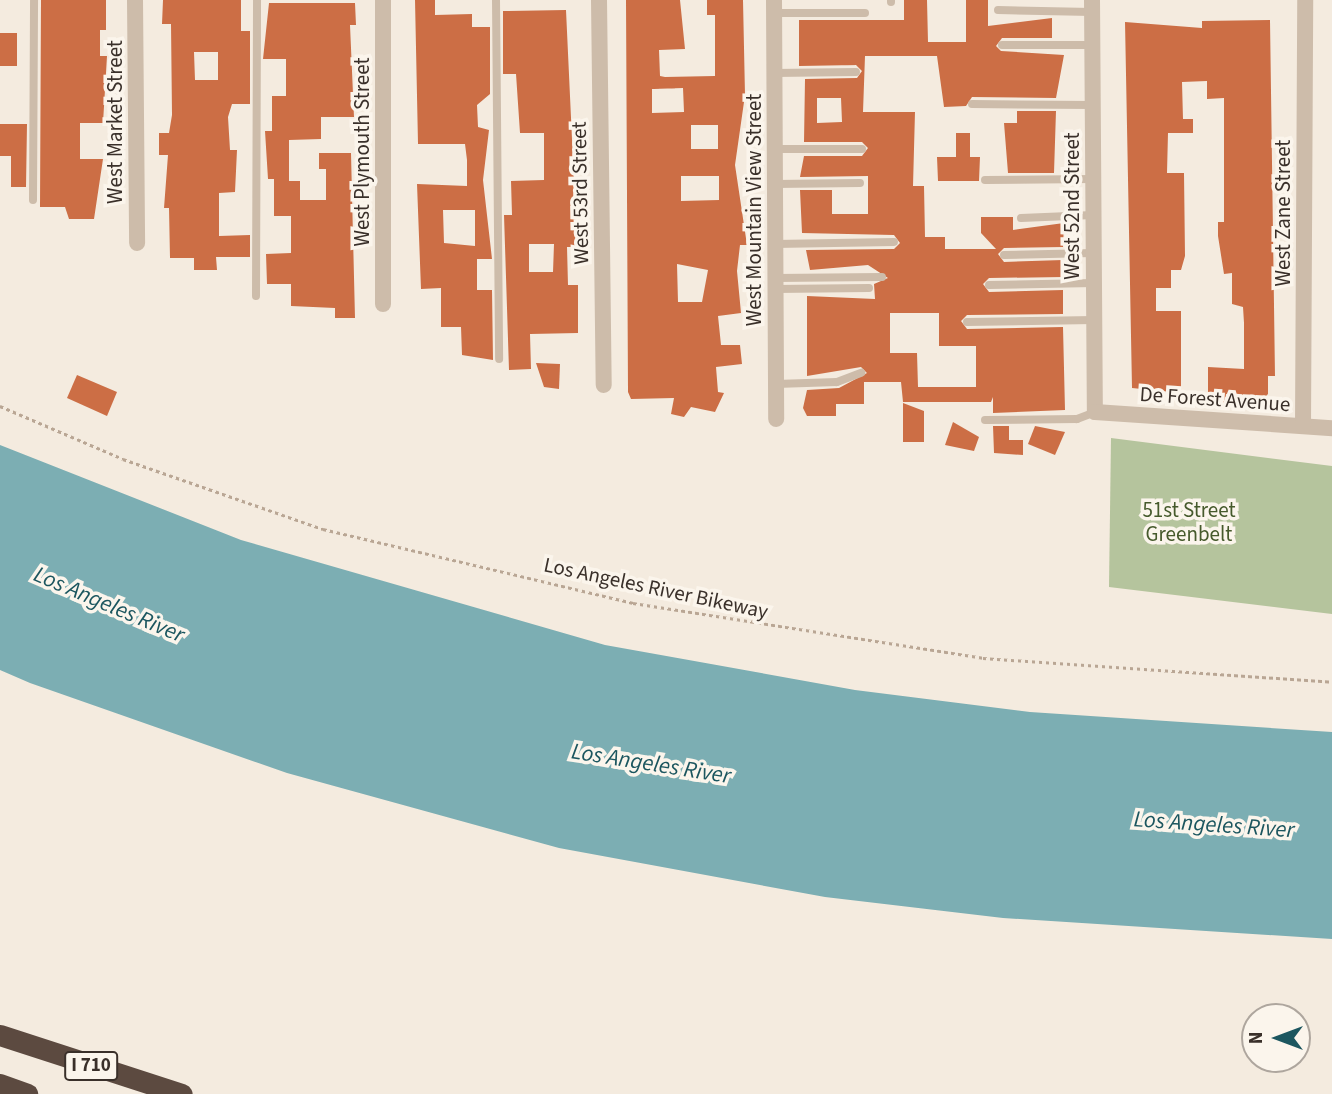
<!DOCTYPE html>
<html>
<head>
<meta charset="utf-8">
<style>
  body { margin:0 }
  #map { position:relative; width:1332px; height:1094px; overflow:hidden; background:#f4ebdf; font-family:"Source Sans 3",sans-serif }
  div>[style] { position:absolute }
  [style*='--x'] { left:calc(var(--x)*1px); top:calc(var(--y)*1px); width:calc(var(--w)*1px); rotate:calc(var(--a)*1deg) }
  .green>* { inset:0; background:#b5c49d }
  .water>* { inset:0; background:#7caeb3 }
  .building>* { inset:0; background:#cc6e45 }
  .path>* { height:2.5px; margin-top:-1.25px; transform-origin:0; background:repeating-linear-gradient(90deg,#b9a694 0 3.5px,transparent 0 7px) }
  .lane>* { height:8px; margin:-4px; padding:0 4px; transform-origin:4px; border-radius:4px; background:#cdbcaa }
  .street>* { height:16px; margin:-8px; padding:0 8px; transform-origin:8px; border-radius:8px; background:#cdbcaa }
  .highway>* { height:21px; margin:-10.5px; padding:0 10.5px; transform-origin:10.5px; border-radius:10.5px; background:#5c4a40 }
  span { translate:-50% -50%; white-space:nowrap; text-align:center; line-height:1.15; -webkit-text-stroke:7px #fbf5ec; paint-order:stroke }
  .shield-label span { padding:2px 5px; background:#fbf5ec; border:2px solid; border-radius:5px; -webkit-text-stroke-width:0 }
  .shield-label { font-size:19px; color:#3a302a; font-weight:700 }
  .street-label { font-size:21px; color:#3a302a }
  .park-label { font-size:21px; color:#465a2c }
  .water-label { font-size:23px; color:#1c565f; font-style:italic }
  .north { position:absolute; left:1241px; top:1003px; width:70px; height:70px; box-sizing:border-box; background:#fbf5ec; border:2px solid #aea69e; border-radius:50%; rotate:270deg; font-size:19px; font-weight:700; line-height:28px; text-align:center; color:#3a302a }
  .north::after { content:''; display:block; margin:auto; width:24px; height:32px; background:#1c565f; clip-path:polygon(50% 0,100% 100%,50% 72%,0 100%) }
</style>
</head>
<body>
<div id="map">
  <div class="green">
    <div style="clip-path:polygon(1111px 438px,1332px 466px,1332px 614px,1109px 587px)"></div>
  </div>
  <div class="water">
    <div style="clip-path:polygon(0 445px,241px 540px,605px 645px,855px 690px,1030px 712px,1332px 732px,1332px 939px,1003px 918px,825px 897px,559px 848px,287px 773px,30px 683px,0 670px)"></div>
  </div>
  <div class="building">
    <div style="clip-path:polygon(41px 0,106px 0,106px 30px,100px 30px,100px 56px,107px 56px,103px 123px,80px 123px,80px 159px,103px 159px,94px 219px,69px 219px,65px 207px,40px 207px)"></div>
    <div style="clip-path:polygon(evenodd,163px 0,241px 0,241px 31px,250px 31px,250px 104px,232px 104px,228px 117px,230px 150px,237px 150px,235px 192px,219px 193px,219px 236px,250px 235px,250px 257px,216px 257px,217px 270px,194px 270px,194px 258px,170px 258px,169px 208px,164px 208px,168px 155px,159px 155px,159px 133px,169px 133px,172px 115px,171px 24px,162px 24px,163px 0,194px 52px,218px 52px,218px 80px,195px 80px,194px 52px)"></div>
    <div style="clip-path:polygon(evenodd,415px 0,435px 0,435px 15px,472px 14px,472px 27px,490px 27px,490px 94px,477px 105px,478px 127px,489px 130px,483px 180px,492px 259px,477px 259px,477px 290px,492px 290px,493px 360px,462px 355px,461px 327px,441px 327px,441px 288px,421px 289px,417px 184px,467px 186px,467px 160px,465px 144px,418px 144px,415px 0,443px 210px,475px 210px,475px 246px,444px 243px,443px 210px)"></div>
    <div style="clip-path:polygon(evenodd,626px 0,680px 0,685px 49px,659px 50px,660px 76px,665px 77px,715px 76px,715px 15px,707px 15px,707px 0,743px 0,745px 95px,735px 165px,747px 245px,740px 245px,737px 271px,741px 313px,718px 316px,721px 345px,740px 345px,742px 364px,716px 367px,718px 392px,724px 393px,715px 412px,691px 407px,684px 417px,671px 414px,674px 398px,631px 399px,628px 392px,626px 0,683px 88px,684px 112px,652px 113px,652px 89px,683px 88px,626px 0,691px 125px,718px 125px,718px 149px,691px 149px,691px 125px,626px 0,681px 176px,719px 176px,719px 200px,681px 201px,681px 176px,626px 0,677px 264px,708px 270px,702px 302px,678px 302px,677px 264px)"></div>
    <div style="clip-path:polygon(evenodd,904px 0,927px 0,928px 42px,966px 42px,966px 0,988px 0,988px 26px,1052px 18px,1052px 38px,1002px 38px,996px 46px,1001px 51px,1064px 55px,1056px 98px,972px 97px,966px 106px,944px 107px,937px 56px,865px 56px,863px 112px,915px 112px,913px 186px,924px 186px,925px 237px,945px 237px,945px 249px,996px 249px,981px 233px,981px 217px,1013px 217px,1013px 230px,1064px 223px,1063px 247px,1004px 248px,998px 254px,1004px 262px,1063px 260px,1063px 277px,989px 278px,983px 284px,989px 292px,1063px 290px,1063px 314px,967px 315px,961px 321px,967px 329px,1063px 327px,1065px 410px,993px 413px,993px 397px,991px 402px,903px 402px,901px 382px,864px 382px,864px 404px,836px 404px,836px 416px,807px 416px,803px 408px,807px 390px,839px 388px,867px 373px,861px 367px,807px 376px,807px 296px,875px 299px,874px 284px,888px 278px,868px 265px,810px 270px,806px 250px,894px 249px,900px 243px,894px 235px,802px 233px,800px 190px,832px 190px,832px 214px,868px 214px,868px 176px,800px 177px,804px 156px,862px 156px,868px 148px,862px 142px,804px 142px,805px 79px,857px 78px,862px 71px,856px 65px,799px 66px,799px 20px,904px 20px,904px 0,817px 98px,841px 98px,842px 122px,817px 123px,817px 98px,904px 0,890px 313px,939px 313px,939px 346px,976px 346px,976px 387px,918px 387px,917px 353px,890px 353px,890px 313px)"></div>
    <div style="clip-path:polygon(269px 3px,355px 3px,356px 25px,350px 25px,354px 117px,321px 117px,321px 139px,289px 140px,289px 181px,300px 181px,300px 200px,326px 200px,326px 169px,319px 169px,319px 153px,351px 153px,355px 318px,335px 318px,335px 308px,291px 306px,291px 284px,267px 284px,266px 254px,291px 253px,291px 216px,274px 216px,274px 179px,268px 179px,265px 131px,272px 131px,272px 96px,286px 96px,286px 59px,263px 59px)"></div>
    <div style="clip-path:polygon(evenodd,566px 10px,577px 247px,567px 247px,568px 285px,578px 285px,578px 333px,530px 334px,531px 369px,509px 370px,504px 215px,512px 215px,511px 181px,544px 180px,544px 133px,520px 133px,516px 74px,503px 74px,503px 11px,566px 10px,529px 244px,554px 244px,553px 272px,529px 272px,529px 244px)"></div>
    <div style="clip-path:polygon(1270px 20px,1275px 376px,1268px 376px,1268px 394px,1262px 400px,1226px 394px,1225px 404px,1208px 403px,1208px 367px,1244px 369px,1244px 323px,1243px 307px,1232px 304px,1232px 273px,1224px 274px,1218px 236px,1218px 222px,1224px 222px,1224px 98px,1207px 99px,1207px 81px,1182px 82px,1183px 119px,1193px 119px,1193px 133px,1168px 133px,1167px 173px,1184px 173px,1185px 256px,1181px 270px,1171px 270px,1171px 288px,1156px 288px,1156px 311px,1181px 311px,1181px 393px,1132px 388px,1125px 22px,1202px 28px,1202px 21px)"></div>
    <div style="clip-path:polygon(0 33px,17px 33px,17px 66px,0 66px)"></div>
    <div style="clip-path:polygon(1017px 111px,1056px 111px,1054px 173px,1008px 173px,1004px 123px,1017px 123px)"></div>
    <div style="clip-path:polygon(0 124px,27px 124px,26px 187px,11px 187px,11px 156px,0 156px)"></div>
    <div style="clip-path:polygon(956px 133px,970px 133px,970px 157px,980px 157px,979px 181px,938px 181px,937px 157px,956px 157px)"></div>
    <div style="clip-path:polygon(536px 363px,560px 364px,559px 389px,544px 387px)"></div>
    <div style="clip-path:polygon(77px 375px,117px 392px,107px 416px,67px 398px)"></div>
    <div style="clip-path:polygon(903px 403px,924px 411px,924px 442px,903px 442px)"></div>
    <div style="clip-path:polygon(953px 422px,979px 437px,974px 451px,945px 445px)"></div>
    <div style="clip-path:polygon(993px 426px,1009px 426px,1009px 440px,1023px 440px,1023px 455px,994px 453px)"></div>
    <div style="clip-path:polygon(1035px 426px,1065px 432px,1055px 455px,1028px 444px)"></div>
  </div>
  <div class="path">
    <div style="--x:0;--y:406;--w:134;--a:23.3"></div>
    <div style="--x:123;--y:459;--w:212;--a:19.3"></div>
    <div style="--x:323;--y:529;--w:319;--a:13.4"></div>
    <div style="--x:633;--y:603;--w:354;--a:8.9"></div>
    <div style="--x:983;--y:658;--w:350;--a:3.9"></div>
  </div>
  <div class="lane">
    <div style="--x:496;--y:0;--w:359;--a:89.5"></div>
    <div style="--x:891;--y:0;--w:2;--a:90"></div>
    <div style="--x:998;--y:10;--w:94;--a:1.2"></div>
    <div style="--x:774;--y:13;--w:91;--a:0"></div>
    <div style="--x:1002;--y:45;--w:90;--a:0"></div>
    <div style="--x:774;--y:73;--w:82;--a:-0.7"></div>
    <div style="--x:972;--y:104;--w:120;--a:0.5"></div>
    <div style="--x:774;--y:149;--w:88;--a:0"></div>
    <div style="--x:985;--y:180;--w:108;--a:-0.5"></div>
    <div style="--x:775;--y:184;--w:85;--a:-0.7"></div>
    <div style="--x:33;--y:200;--w:200;--a:-89.7"></div>
    <div style="--x:1021;--y:218;--w:72;--a:-2.4"></div>
    <div style="--x:775;--y:244;--w:119;--a:-1"></div>
    <div style="--x:1004;--y:255;--w:89;--a:-1.3"></div>
    <div style="--x:775;--y:278;--w:107;--a:-0.5"></div>
    <div style="--x:989;--y:285;--w:105;--a:-1.1"></div>
    <div style="--x:775;--y:289;--w:94;--a:-0.6"></div>
    <div style="--x:256;--y:296;--w:296;--a:-89.8"></div>
    <div style="--x:967;--y:322;--w:127;--a:-0.9"></div>
    <div style="--x:776;--y:384;--w:61;--a:-1.9"></div>
    <div style="--x:837;--y:382;--w:26;--a:-21"></div>
    <div style="--x:985;--y:420;--w:92;--a:-0.6"></div>
    <div style="--x:1077;--y:419;--w:19;--a:-21"></div>
  </div>
  <div class="street">
    <div style="--x:135;--y:0;--w:243;--a:89.5"></div>
    <div style="--x:383;--y:0;--w:304;--a:90"></div>
    <div style="--x:599;--y:0;--w:385;--a:89.3"></div>
    <div style="--x:774;--y:0;--w:419;--a:89.7"></div>
    <div style="--x:1092;--y:0;--w:412;--a:89.6"></div>
    <div style="--x:1095;--y:412;--w:238;--a:3.9"></div>
    <div style="--x:1303;--y:426;--w:426;--a:-89.7"></div>
  </div>
  <div class="highway">
    <div style="--x:0;--y:1035;--w:191;--a:18"></div>
    <div style="--x:0;--y:1084;--w:29;--a:20"></div>
  </div>
  <div class="shield-label">
    <span style="left:91px;top:1066px">I 710</span>
  </div>
  <div class="street-label">
    <span style="left:115px;top:122px;rotate:-90deg">West Market Street</span>
    <span style="left:362px;top:152px;rotate:-90deg">West Plymouth Street</span>
    <span style="left:580px;top:193px;rotate:-91deg">West 53rd Street</span>
    <span style="left:1072px;top:206px;rotate:-90deg">West 52nd Street</span>
    <span style="left:754px;top:210px;rotate:-90deg">West Mountain View Street</span>
    <span style="left:1283px;top:213px;rotate:-90deg">West Zane Street</span>
    <span style="left:1215px;top:399px;rotate:4deg">De Forest Avenue</span>
    <span style="left:656px;top:588px;rotate:12deg">Los Angeles River Bikeway</span>
  </div>
  <div class="park-label">
    <span style="left:1189px;top:522px">51st Street<br>Greenbelt</span>
  </div>
  <div class="water-label">
    <span style="left:109px;top:605px;rotate:23deg">Los Angeles River</span>
    <span style="left:651px;top:764px;rotate:9deg">Los Angeles River</span>
    <span style="left:1214px;top:825px;rotate:4deg">Los Angeles River</span>
  </div>
  <div class="north">N</div>
</div>
</body>
</html>
